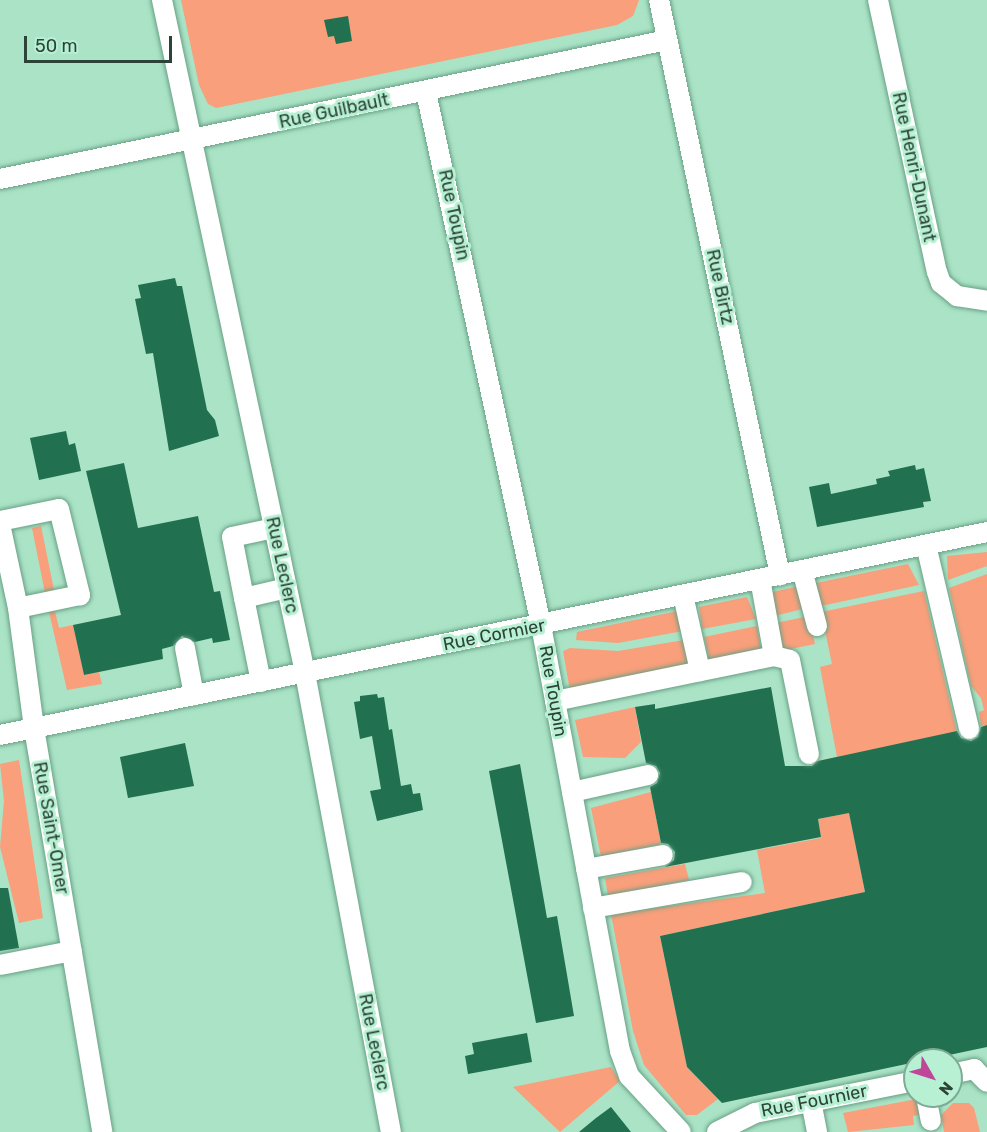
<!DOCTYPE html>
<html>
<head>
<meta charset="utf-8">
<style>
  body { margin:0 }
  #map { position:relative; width:987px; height:1132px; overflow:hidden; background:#aae3c6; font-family:Rubik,sans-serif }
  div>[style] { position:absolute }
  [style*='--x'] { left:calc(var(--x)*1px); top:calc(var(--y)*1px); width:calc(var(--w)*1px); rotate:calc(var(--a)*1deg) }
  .green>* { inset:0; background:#f99f7b }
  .building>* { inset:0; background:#217050 }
  .roads { filter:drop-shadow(0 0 2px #69a085) drop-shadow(0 0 2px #69a085) }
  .minor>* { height:20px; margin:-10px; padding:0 10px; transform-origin:10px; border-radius:10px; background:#fff }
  span { translate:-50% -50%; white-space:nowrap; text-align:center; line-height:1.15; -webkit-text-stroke:6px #b7f0d3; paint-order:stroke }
  .street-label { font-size:18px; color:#2c4337 }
  .north { position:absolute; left:903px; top:1048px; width:60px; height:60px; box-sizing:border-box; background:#b7f0d3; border:2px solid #7fab95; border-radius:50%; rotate:129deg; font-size:16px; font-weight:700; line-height:24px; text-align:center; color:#2c4337 }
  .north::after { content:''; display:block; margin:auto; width:21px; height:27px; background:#c04699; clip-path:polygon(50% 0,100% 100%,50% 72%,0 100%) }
  .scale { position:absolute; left:24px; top:36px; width:148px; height:27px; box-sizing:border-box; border:3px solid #2c4337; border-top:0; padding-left:8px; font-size:18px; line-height:21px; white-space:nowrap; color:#2c4337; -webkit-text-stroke:4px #b7f0d3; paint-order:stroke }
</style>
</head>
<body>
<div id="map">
  <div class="green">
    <div style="clip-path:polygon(181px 0,639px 0,633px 16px,617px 25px,216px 108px,208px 104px,199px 85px)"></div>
    <div style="clip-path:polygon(41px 526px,54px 590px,45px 593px,32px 528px)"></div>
    <div style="clip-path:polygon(987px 552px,987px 566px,948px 580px,947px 556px)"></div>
    <div style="clip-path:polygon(908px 564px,919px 585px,821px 606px,816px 583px)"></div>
    <div style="clip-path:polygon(987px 574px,987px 725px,981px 726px,979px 712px,984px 710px,981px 698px,971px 686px,949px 588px)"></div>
    <div style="clip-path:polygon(800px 586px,806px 608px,775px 616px,772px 592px)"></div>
    <div style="clip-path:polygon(924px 591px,957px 732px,815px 773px,813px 762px,837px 757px,820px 667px,832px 664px,821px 612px)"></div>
    <div style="clip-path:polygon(747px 597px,756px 619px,702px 629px,699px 607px)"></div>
    <div style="clip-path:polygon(55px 611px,59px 628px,73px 625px,84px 675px,99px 672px,102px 684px,67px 690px,49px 612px)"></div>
    <div style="clip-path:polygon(678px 611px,683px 631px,618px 643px,576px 640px,577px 632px)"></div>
    <div style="clip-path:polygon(809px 616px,815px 644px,781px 651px,776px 623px)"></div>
    <div style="clip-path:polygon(757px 626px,761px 649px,713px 663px,709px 659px,704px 637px)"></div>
    <div style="clip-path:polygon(684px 640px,688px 664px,570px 691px,563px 651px,570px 648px,618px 651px)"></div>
    <div style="clip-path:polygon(635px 707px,641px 742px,625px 758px,583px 757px,575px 720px)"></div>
    <div style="clip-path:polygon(19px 760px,43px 918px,19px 923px,0 847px,4px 801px,0 764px)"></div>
    <div style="clip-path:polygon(651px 792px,661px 844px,601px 857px,591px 808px)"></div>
    <div style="clip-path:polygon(849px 813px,865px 892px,660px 936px,687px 1067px,718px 1099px,697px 1115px,686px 1115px,644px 1065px,633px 1031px,611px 914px,765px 893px,757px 850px,821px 838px,818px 819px)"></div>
    <div style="clip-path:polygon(685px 864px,689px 880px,608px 896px,605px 878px)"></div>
    <div style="clip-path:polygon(611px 1067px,620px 1081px,560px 1132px,513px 1087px)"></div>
    <div style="clip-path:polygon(922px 1098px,925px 1114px,913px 1116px,914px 1125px,848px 1132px,843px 1113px)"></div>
    <div style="clip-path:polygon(953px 1103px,969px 1103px,974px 1108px,980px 1132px,944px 1132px,941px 1115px)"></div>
  </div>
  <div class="building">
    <div style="clip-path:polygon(348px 16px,352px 41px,336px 44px,334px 36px,328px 37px,324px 20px)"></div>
    <div style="clip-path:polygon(175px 278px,177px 286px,182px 286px,207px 410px,215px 420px,219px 436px,169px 451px,153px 353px,146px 354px,135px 299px,141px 298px,138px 285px)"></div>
    <div style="clip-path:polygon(66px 431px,69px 445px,75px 443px,81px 471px,39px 480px,30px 438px)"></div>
    <div style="clip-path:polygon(124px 463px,138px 528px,198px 516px,214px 592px,220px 591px,230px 640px,213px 643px,212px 638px,195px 642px,182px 636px,173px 646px,162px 649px,163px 659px,84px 675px,73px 625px,121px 615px,86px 471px)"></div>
    <div style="clip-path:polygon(915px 465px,916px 470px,924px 468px,931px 501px,923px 502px,924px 507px,817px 527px,809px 487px,829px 483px,831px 494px,877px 484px,876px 479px,890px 476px,888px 471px)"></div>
    <div style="clip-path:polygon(771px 687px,785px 766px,812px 766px,818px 761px,957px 731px,961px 738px,971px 741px,978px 737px,981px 727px,987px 725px,987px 1047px,722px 1103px,687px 1067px,660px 936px,865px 892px,849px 813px,818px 819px,821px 837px,665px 867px,674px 860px,675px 852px,668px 844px,661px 843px,650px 787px,657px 783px,660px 773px,656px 766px,646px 763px,635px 707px,655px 704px,655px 709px)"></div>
    <div style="clip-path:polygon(377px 694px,378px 698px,384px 697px,389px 730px,392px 729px,401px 786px,411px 784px,413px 794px,420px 793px,423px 810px,377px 821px,370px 791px,381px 789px,372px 736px,360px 739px,354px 702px,360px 701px,360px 696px)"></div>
    <div style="clip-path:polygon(185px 743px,194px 786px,128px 798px,120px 757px)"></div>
    <div style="clip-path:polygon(520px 764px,547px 918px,557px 916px,574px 1016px,536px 1023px,489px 771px)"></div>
    <div style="clip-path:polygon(0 888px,8px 888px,19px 948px,0 951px)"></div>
    <div style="clip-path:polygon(527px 1033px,532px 1062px,468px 1074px,465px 1056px,474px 1054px,472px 1043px)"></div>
    <div style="clip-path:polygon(611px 1107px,631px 1132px,579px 1132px,596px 1118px)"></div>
  </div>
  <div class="roads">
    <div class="minor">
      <div style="--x:162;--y:0;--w:688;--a:78"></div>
      <div style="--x:305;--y:673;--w:467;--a:79.4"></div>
      <div style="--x:659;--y:0;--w:588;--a:78.12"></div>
      <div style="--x:878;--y:0;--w:278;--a:77.8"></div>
      <div style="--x:937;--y:272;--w:12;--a:70"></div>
      <div style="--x:941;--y:283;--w:21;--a:39"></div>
      <div style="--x:957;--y:296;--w:30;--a:9"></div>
      <div style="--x:426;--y:92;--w:545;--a:77.82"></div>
      <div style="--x:541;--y:625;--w:433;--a:79.5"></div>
      <div style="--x:620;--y:1051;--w:27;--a:70"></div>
      <div style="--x:629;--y:1076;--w:76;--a:47.1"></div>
      <div style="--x:0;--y:179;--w:681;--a:-11.77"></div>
      <div style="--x:0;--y:521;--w:60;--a:-11.5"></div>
      <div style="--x:59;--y:509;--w:89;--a:76.3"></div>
      <div style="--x:80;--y:595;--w:63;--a:168.2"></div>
      <div style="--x:0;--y:524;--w:86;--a:77.9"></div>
      <div style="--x:18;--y:608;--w:121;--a:82.4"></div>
      <div style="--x:34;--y:728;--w:410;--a:80.4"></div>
      <div style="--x:926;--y:545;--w:189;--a:76.8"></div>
      <div style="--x:802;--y:570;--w:58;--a:75"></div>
      <div style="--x:760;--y:579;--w:78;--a:79.7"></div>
      <div style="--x:683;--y:595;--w:78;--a:77.4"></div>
      <div style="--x:244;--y:598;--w:62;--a:-101.1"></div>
      <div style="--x:232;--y:537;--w:43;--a:-12.1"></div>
      <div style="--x:185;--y:648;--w:48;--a:79.2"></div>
      <div style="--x:261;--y:682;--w:86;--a:-101.4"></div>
      <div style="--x:244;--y:598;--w:44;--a:-13.1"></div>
      <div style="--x:555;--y:701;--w:224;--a:-11.6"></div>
      <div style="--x:774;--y:656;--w:16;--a:14"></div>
      <div style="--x:790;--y:660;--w:96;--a:78.6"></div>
      <div style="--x:0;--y:735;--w:1008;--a:-11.62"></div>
      <div style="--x:572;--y:792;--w:78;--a:-12.6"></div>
      <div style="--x:586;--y:869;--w:78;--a:-10.3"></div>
      <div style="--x:593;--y:908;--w:151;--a:-9.9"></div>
      <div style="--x:0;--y:965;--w:73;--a:-11"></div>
      <div style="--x:951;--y:1074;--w:24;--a:-12"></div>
      <div style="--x:974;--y:1069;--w:18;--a:45"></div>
      <div style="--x:926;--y:1096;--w:25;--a:79"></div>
      <div style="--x:811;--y:1101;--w:32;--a:79"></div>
      <div style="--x:717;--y:1132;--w:42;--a:-26.6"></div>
      <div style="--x:755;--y:1113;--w:163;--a:-11.3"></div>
    </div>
  </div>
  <div class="street-label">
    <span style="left:334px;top:111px;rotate:-12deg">Rue Guilbault</span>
    <span style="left:914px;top:167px;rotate:78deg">Rue Henri-Dunant</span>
    <span style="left:454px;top:215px;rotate:78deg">Rue Toupin</span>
    <span style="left:720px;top:287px;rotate:78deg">Rue Birtz</span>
    <span style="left:282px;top:565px;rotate:78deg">Rue Leclerc</span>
    <span style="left:494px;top:635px;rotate:-11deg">Rue Cormier</span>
    <span style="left:553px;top:691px;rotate:80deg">Rue Toupin</span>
    <span style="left:51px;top:828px;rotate:80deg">Rue Saint-Omer</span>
    <span style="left:374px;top:1042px;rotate:79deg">Rue Leclerc</span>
    <span style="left:814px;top:1101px;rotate:-11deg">Rue Fournier</span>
  </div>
  <div class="north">N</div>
  <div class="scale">50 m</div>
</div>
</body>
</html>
